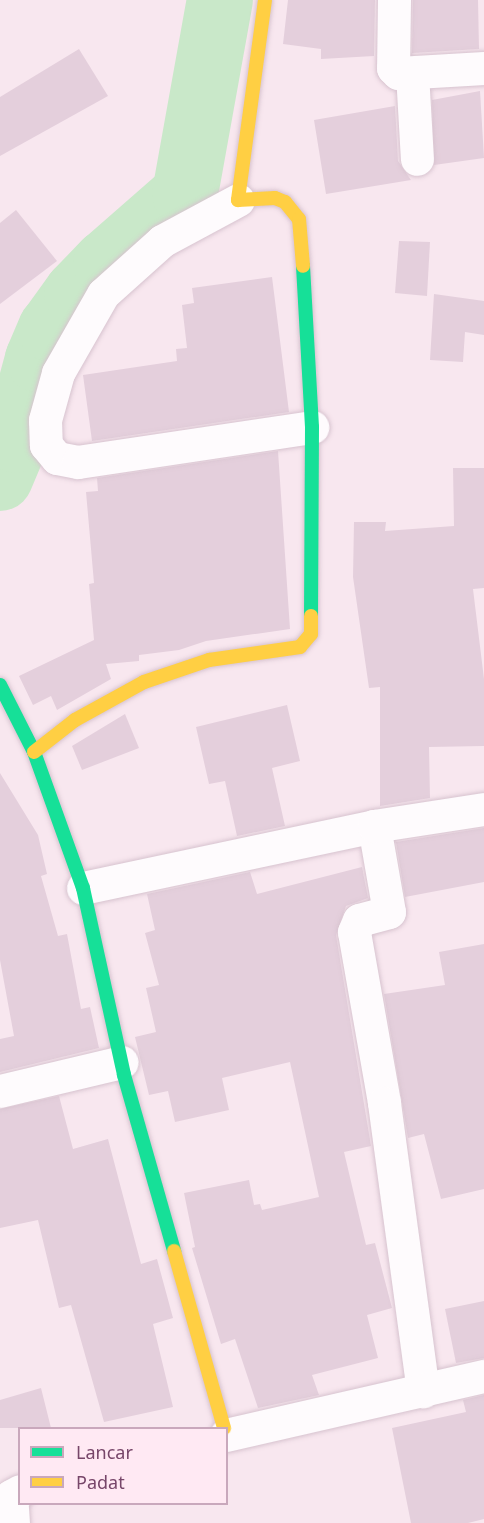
<!DOCTYPE html>
<html>
<head>
<meta charset="utf-8">
<style>
  body { margin:0 }
  #map { position:relative; width:484px; height:1523px; overflow:hidden; background:#f8e7ef; font-family:"Noto Sans",sans-serif }
  div>[style] { position:absolute }
  [style*='--x'] { left:calc(var(--x)*1px); top:calc(var(--y)*1px); width:calc(var(--w)*1px); rotate:calc(var(--a)*1deg) }
  .river>* { height:66px; margin:-33px; padding:0 33px; transform-origin:33px; border-radius:33px; background:#c9e8c9 }
  .building>* { inset:0; background:#e4cfdc }
  .roads { filter:drop-shadow(0 0 2px #d7c3cf) drop-shadow(0 0 2px #d7c3cf) }
  .street>* { height:33px; margin:-16.5px; padding:0 16.5px; transform-origin:16.5px; border-radius:16.5px; background:#fefbfd }
  .fast>* { height:14px; margin:-7px; padding:0 7px; transform-origin:7px; border-radius:7px; background:#16e098 }
  .slow>* { height:14px; margin:-7px; padding:0 7px; transform-origin:7px; border-radius:7px; background:#ffcf43 }
  span { translate:-50% -50%; white-space:nowrap; text-align:center; line-height:1.15; -webkit-text-stroke:6px #ffe9f3; paint-order:stroke }
  .legend { position:absolute; left:18px; top:1427px; width:210px; height:78px; box-sizing:border-box; background:#ffe9f3; border:2px solid #c9a8bc; margin:0; padding:8px 10px; list-style:none; font-size:18px; color:#774669 }
  .legend li { display:flex; align-items:center; gap:12px; height:30px }
  .legend b { width:30px; border:2px solid #c9a8bc }
</style>
</head>
<body>
<div id="map">
  <div class="river">
    <div style="--x:0;--y:478;--w:41;--a:-67.2"></div>
    <div style="--x:16;--y:440;--w:84;--a:-74.8"></div>
    <div style="--x:38;--y:359;--w:33;--a:-67"></div>
    <div style="--x:51;--y:329;--w:44;--a:-54.2"></div>
    <div style="--x:77;--y:293;--w:42;--a:-46"></div>
    <div style="--x:106;--y:263;--w:105;--a:-41.1"></div>
    <div style="--x:185;--y:194;--w:197;--a:-79.8"></div>
  </div>
  <div class="building">
    <div style="clip-path:polygon(288px 0,375px 0,374px 56px,321px 59px,321px 49px,283px 44px)"></div>
    <div style="clip-path:polygon(413px 0,478px 0,479px 49px,412px 53px)"></div>
    <div style="clip-path:polygon(79px 49px,108px 96px,0 156px,0 97px)"></div>
    <div style="clip-path:polygon(480px 91px,484px 158px,434px 165px,432px 100px)"></div>
    <div style="clip-path:polygon(395px 106px,398px 161px,411px 180px,326px 194px,314px 120px)"></div>
    <div style="clip-path:polygon(16px 210px,57px 261px,0 304px,0 223px)"></div>
    <div style="clip-path:polygon(399px 241px,430px 242px,427px 296px,395px 293px)"></div>
    <div style="clip-path:polygon(272px 277px,289px 412px,92px 441px,83px 375px,177px 361px,176px 349px,187px 348px,182px 305px,194px 303px,192px 288px)"></div>
    <div style="clip-path:polygon(434px 294px,484px 301px,484px 335px,465px 332px,463px 362px,430px 360px)"></div>
    <div style="clip-path:polygon(278px 451px,290px 629px,206px 641px,179px 650px,139px 655px,139px 661px,106px 664px,111px 679px,57px 710px,51px 696px,33px 705px,19px 676px,94px 640px,89px 584px,94px 583px,86px 492px,98px 491px,97px 478px)"></div>
    <div style="clip-path:polygon(453px 468px,484px 468px,484px 588px,473px 589px,484px 679px,484px 746px,429px 747px,430px 798px,380px 806px,380px 687px,369px 688px,353px 577px,354px 522px,386px 522px,385px 531px,454px 526px)"></div>
    <div style="clip-path:polygon(287px 705px,300px 761px,272px 768px,285px 826px,237px 836px,225px 781px,209px 784px,196px 727px)"></div>
    <div style="clip-path:polygon(125px 714px,139px 748px,82px 770px,72px 746px)"></div>
    <div style="clip-path:polygon(0 773px,38px 835px,47px 874px,41px 876px,58px 936px,67px 934px,81px 1009px,90px 1007px,99px 1048px,0 1072px,0 1039px,14px 1036px,0 960px)"></div>
    <div style="clip-path:polygon(484px 828px,484px 882px,405px 897px,396px 842px)"></div>
    <div style="clip-path:polygon(362px 867px,368px 898px,346px 906px,336px 935px,371px 1146px,344px 1152px,366px 1245px,375px 1243px,392px 1308px,367px 1315px,378px 1358px,312px 1375px,319px 1395px,258px 1408px,235px 1339px,221px 1344px,192px 1248px,195px 1247px,184px 1193px,249px 1180px,254px 1205px,260px 1204px,262px 1210px,319px 1197px,290px 1062px,222px 1078px,229px 1110px,175px 1122px,168px 1091px,149px 1095px,135px 1037px,156px 1032px,146px 988px,159px 985px,145px 933px,155px 930px,147px 894px,250px 872px,257px 894px)"></div>
    <div style="clip-path:polygon(484px 944px,484px 1189px,441px 1199px,424px 1134px,408px 1138px,384px 994px,445px 985px,439px 952px)"></div>
    <div style="clip-path:polygon(59px 1096px,73px 1149px,108px 1139px,141px 1264px,157px 1259px,173px 1318px,153px 1324px,173px 1407px,104px 1422px,71px 1305px,59px 1308px,38px 1220px,0 1228px,0 1109px)"></div>
    <div style="clip-path:polygon(484px 1301px,484px 1358px,456px 1363px,445px 1309px)"></div>
    <div style="clip-path:polygon(41px 1388px,51px 1428px,0 1428px,0 1400px)"></div>
    <div style="clip-path:polygon(484px 1395px,484px 1519px,468px 1523px,411px 1523px,392px 1428px,466px 1412px,463px 1400px)"></div>
  </div>
  <div class="roads">
    <div class="street">
      <div style="--x:394;--y:0;--w:68;--a:90.8"></div>
      <div style="--x:393;--y:68;--w:7;--a:45"></div>
      <div style="--x:398;--y:73;--w:86;--a:-3.3"></div>
      <div style="--x:412;--y:73;--w:86;--a:86.7"></div>
      <div style="--x:238;--y:200;--w:86;--a:151.7"></div>
      <div style="--x:162;--y:241;--w:79;--a:138.1"></div>
      <div style="--x:103;--y:294;--w:91;--a:119.7"></div>
      <div style="--x:58;--y:373;--w:49;--a:105.5"></div>
      <div style="--x:45;--y:420;--w:25;--a:88"></div>
      <div style="--x:46;--y:445;--w:17;--a:50"></div>
      <div style="--x:57;--y:458;--w:21;--a:11"></div>
      <div style="--x:78;--y:462;--w:237;--a:-8.5"></div>
      <div style="--x:374;--y:826;--w:87;--a:80.1"></div>
      <div style="--x:389;--y:912;--w:31;--a:165"></div>
      <div style="--x:359;--y:920;--w:13;--a:113"></div>
      <div style="--x:354;--y:932;--w:174;--a:80"></div>
      <div style="--x:384;--y:1103;--w:291;--a:82.3"></div>
      <div style="--x:83;--y:888;--w:298;--a:-12"></div>
      <div style="--x:374;--y:826;--w:111;--a:-8.8"></div>
      <div style="--x:0;--y:1091;--w:125;--a:-13.4"></div>
      <div style="--x:226;--y:1435;--w:265;--a:-12.9"></div>
      <div style="--x:13;--y:1523;--w:27;--a:-94"></div>
      <div style="--x:11;--y:1496;--w:10;--a:-29"></div>
    </div>
    <div class="fast">
      <div style="--x:303;--y:266;--w:161;--a:86.8"></div>
      <div style="--x:312;--y:427;--w:189;--a:90.3"></div>
      <div style="--x:0;--y:685;--w:75;--a:63.1"></div>
      <div style="--x:34;--y:752;--w:145;--a:70.2"></div>
      <div style="--x:83;--y:888;--w:191;--a:77.6"></div>
      <div style="--x:124;--y:1075;--w:183;--a:74.1"></div>
    </div>
    <div class="slow">
      <div style="--x:265;--y:0;--w:202;--a:97.7"></div>
      <div style="--x:238;--y:200;--w:37;--a:-3"></div>
      <div style="--x:275;--y:198;--w:11;--a:22"></div>
      <div style="--x:285;--y:202;--w:22;--a:51"></div>
      <div style="--x:299;--y:219;--w:47;--a:85.1"></div>
      <div style="--x:34;--y:752;--w:52;--a:-38"></div>
      <div style="--x:75;--y:720;--w:79;--a:-28.8"></div>
      <div style="--x:144;--y:682;--w:69;--a:-18.7"></div>
      <div style="--x:209;--y:660;--w:92;--a:-8.1"></div>
      <div style="--x:300;--y:647;--w:17;--a:-50"></div>
      <div style="--x:311;--y:634;--w:18;--a:-90"></div>
      <div style="--x:174;--y:1251;--w:184;--a:74.2"></div>
    </div>
  </div>
  <ul class="legend">
  <li><b style="height:8px;background:#16e098"></b>Lancar</li>
  <li><b style="height:8px;background:#ffcf43"></b>Padat</li>
  </ul>
</div>
</body>
</html>
